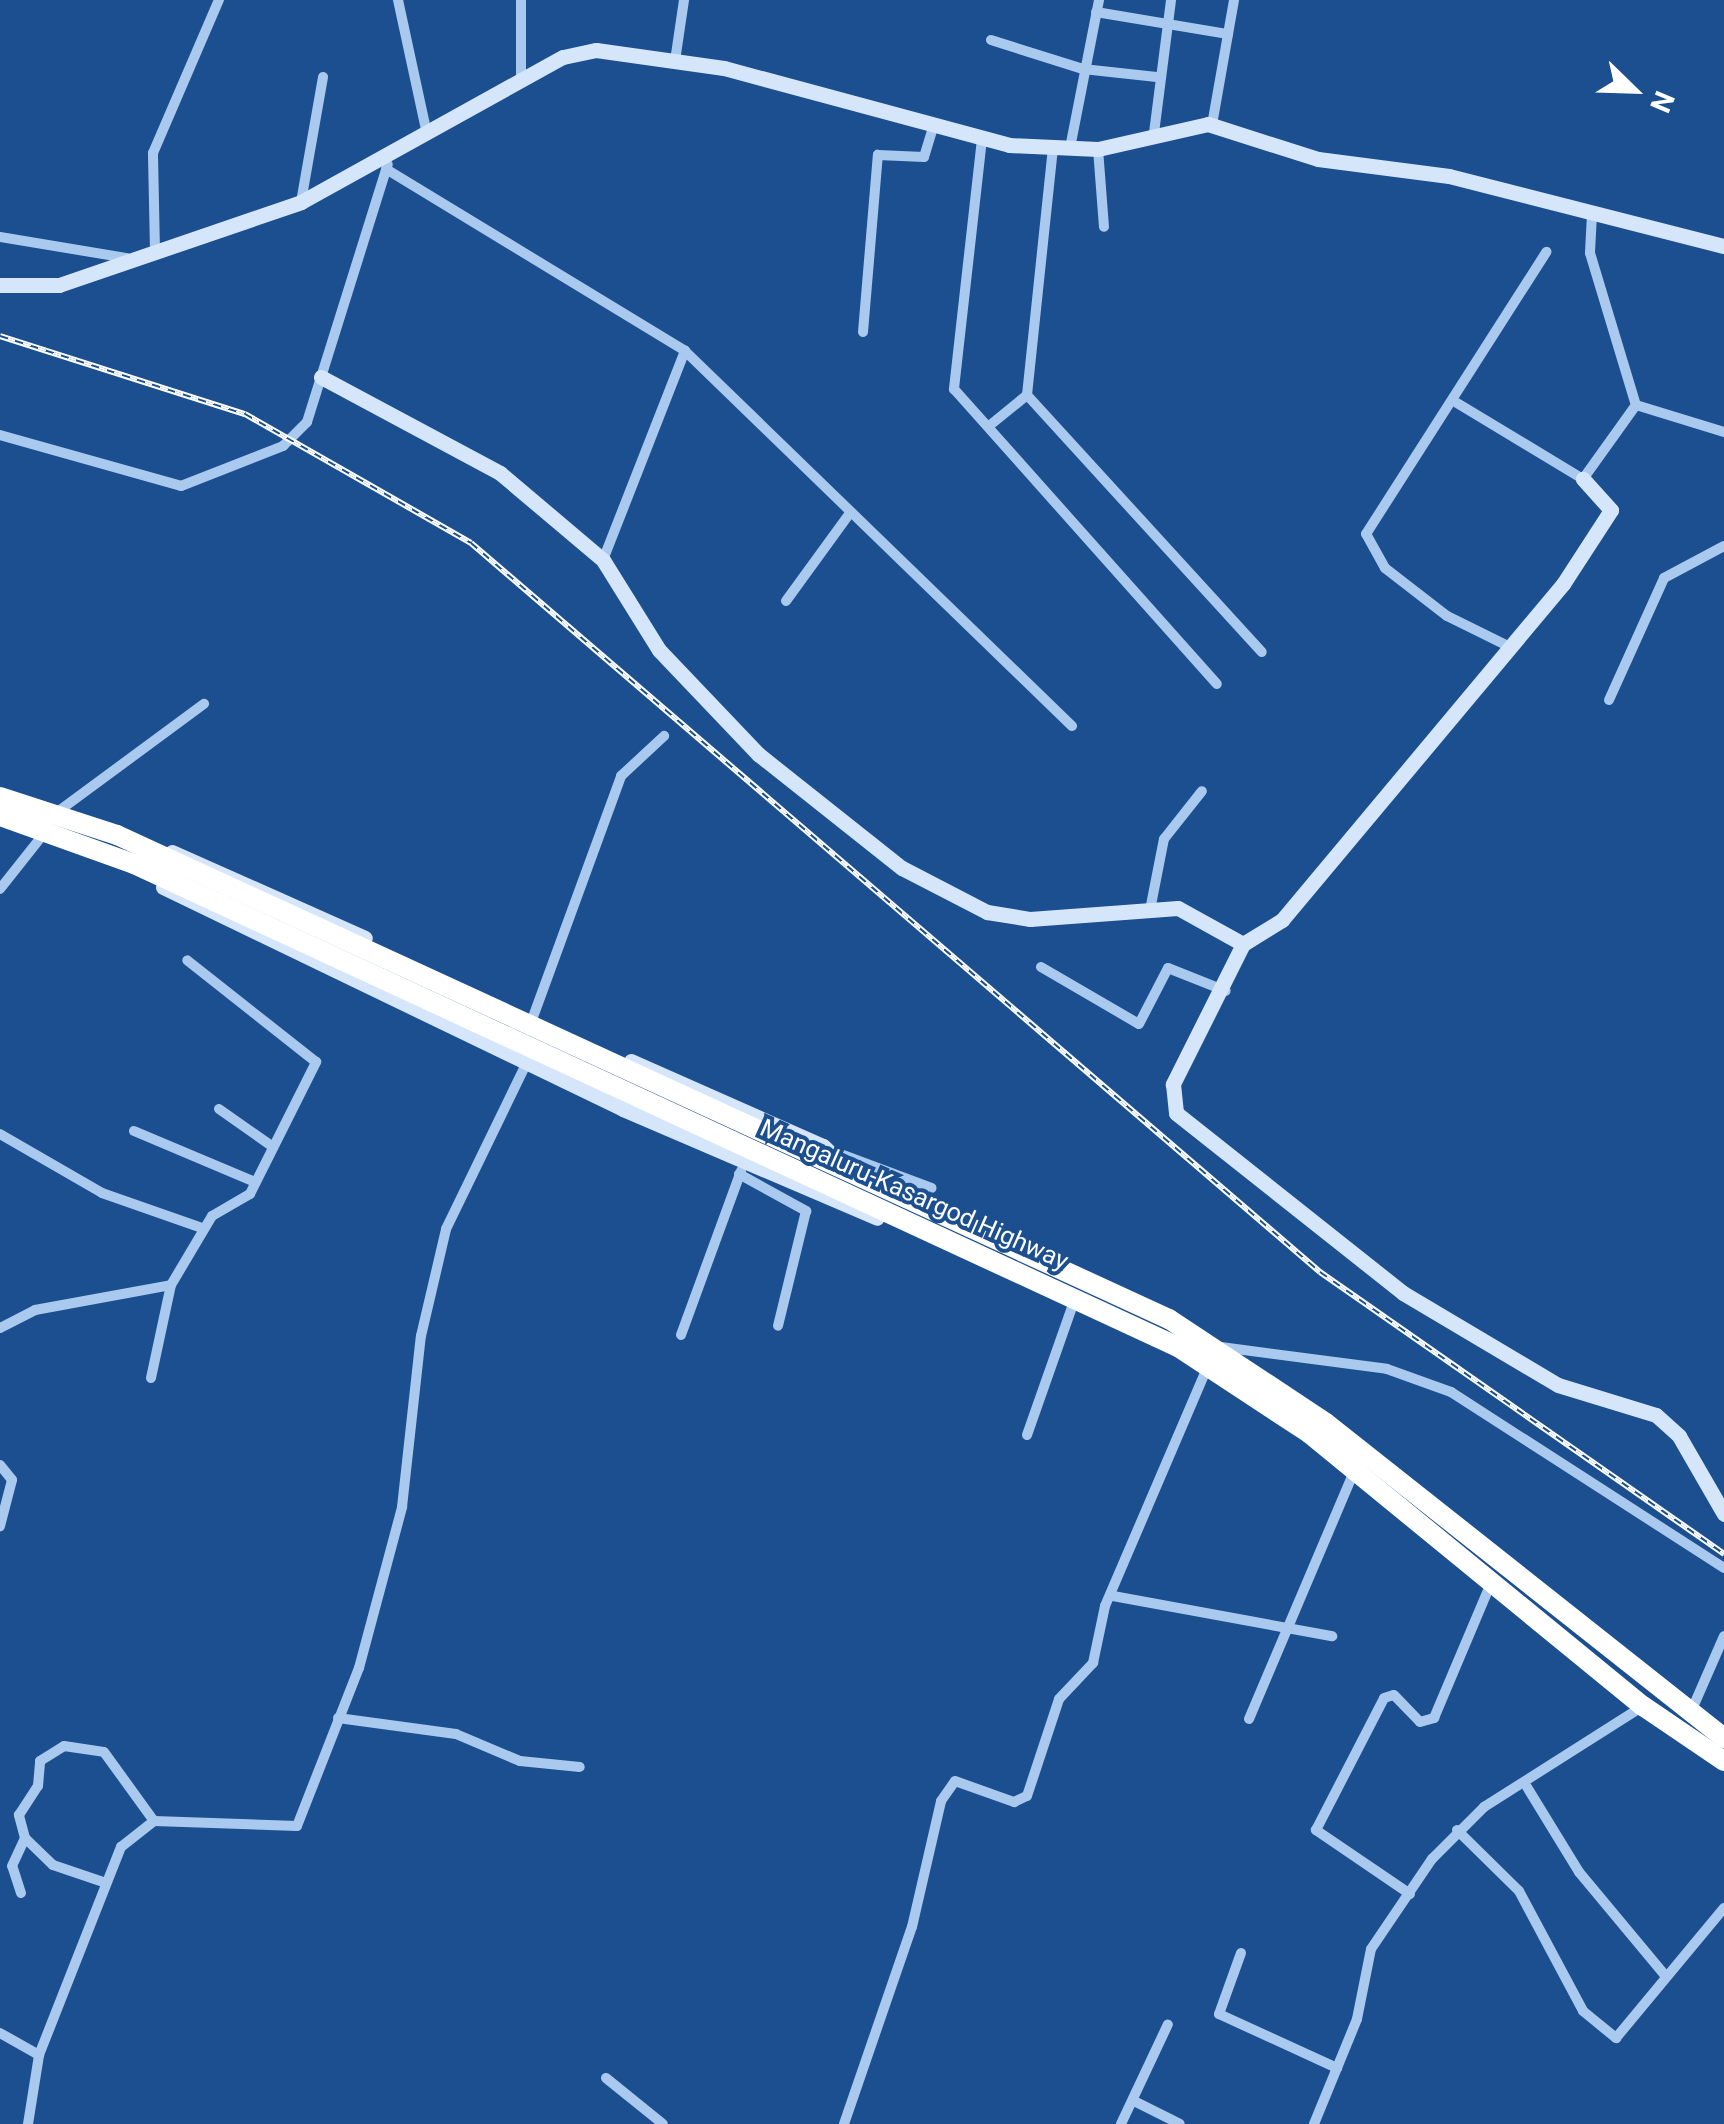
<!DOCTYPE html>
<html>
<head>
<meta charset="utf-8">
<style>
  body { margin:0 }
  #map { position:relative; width:1724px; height:2124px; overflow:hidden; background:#1b4f8f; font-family:Roboto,sans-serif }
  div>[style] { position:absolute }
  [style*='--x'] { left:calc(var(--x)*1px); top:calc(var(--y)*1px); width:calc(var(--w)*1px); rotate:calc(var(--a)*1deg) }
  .street>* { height:10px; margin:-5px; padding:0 5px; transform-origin:5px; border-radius:5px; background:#a9c9ee }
  .secondary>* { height:15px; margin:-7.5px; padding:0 7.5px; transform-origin:7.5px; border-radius:7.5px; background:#d6e6fa }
  .highway>* { height:20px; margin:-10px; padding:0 10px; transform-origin:10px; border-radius:10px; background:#fff }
  .rail>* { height:6px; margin-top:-3px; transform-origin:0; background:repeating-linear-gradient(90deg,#1b4f8f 0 8px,#fff 0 16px); box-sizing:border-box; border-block:2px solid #fff }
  span { translate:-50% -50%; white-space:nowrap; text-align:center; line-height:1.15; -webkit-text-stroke:8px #1b4f8f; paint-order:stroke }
  .street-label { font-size:25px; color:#fff }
  .north { position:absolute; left:1584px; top:40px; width:100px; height:100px; -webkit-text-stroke:8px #1b4f8f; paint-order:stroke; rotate:113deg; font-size:28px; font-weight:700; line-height:40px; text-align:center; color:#fff }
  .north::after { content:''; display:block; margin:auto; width:35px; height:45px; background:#fff; clip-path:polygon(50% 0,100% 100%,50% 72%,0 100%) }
</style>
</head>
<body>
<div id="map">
  <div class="street">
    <div style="--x:398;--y:0;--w:137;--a:77.8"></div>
    <div style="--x:1096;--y:12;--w:134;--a:9.5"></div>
    <div style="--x:991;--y:40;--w:96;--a:17.5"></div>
    <div style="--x:1083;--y:69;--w:74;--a:6.2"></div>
    <div style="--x:675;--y:61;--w:62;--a:-81.6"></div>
    <div style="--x:521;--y:81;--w:81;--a:-90"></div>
    <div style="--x:1212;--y:125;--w:127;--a:-80"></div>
    <div style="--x:1154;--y:133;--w:134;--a:-82.7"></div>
    <div style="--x:982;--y:139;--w:252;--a:96.4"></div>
    <div style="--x:954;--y:389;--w:395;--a:48.3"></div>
    <div style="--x:1070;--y:148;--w:151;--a:-78.9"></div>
    <div style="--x:1098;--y:149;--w:78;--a:85.6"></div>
    <div style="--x:386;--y:169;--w:350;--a:31.3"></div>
    <div style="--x:685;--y:351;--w:539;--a:44.1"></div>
    <div style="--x:301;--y:202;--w:127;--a:-80"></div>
    <div style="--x:1592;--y:214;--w:39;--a:93"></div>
    <div style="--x:1590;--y:253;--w:159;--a:73.2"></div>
    <div style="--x:1636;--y:405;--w:92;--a:17.1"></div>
    <div style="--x:0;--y:237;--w:129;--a:9.4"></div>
    <div style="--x:155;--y:251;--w:98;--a:-91.2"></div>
    <div style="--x:153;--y:153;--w:167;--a:-66.7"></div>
    <div style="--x:863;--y:332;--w:178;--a:-85.2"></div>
    <div style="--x:878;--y:155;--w:46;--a:2.5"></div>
    <div style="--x:924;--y:157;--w:31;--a:-73"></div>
    <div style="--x:1027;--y:395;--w:348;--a:47.6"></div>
    <div style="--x:1457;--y:403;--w:147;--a:31.1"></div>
    <div style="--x:1583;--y:479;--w:91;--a:-54.4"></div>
    <div style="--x:989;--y:426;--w:49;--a:-39.2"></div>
    <div style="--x:1027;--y:395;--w:249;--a:-84"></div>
    <div style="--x:0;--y:435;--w:188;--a:15.7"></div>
    <div style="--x:181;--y:486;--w:110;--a:-21.4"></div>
    <div style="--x:283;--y:446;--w:34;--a:-45"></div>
    <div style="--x:307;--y:422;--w:270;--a:-72.6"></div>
    <div style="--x:603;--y:560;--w:225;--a:-68.6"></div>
    <div style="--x:786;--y:601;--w:109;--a:-54"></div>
    <div style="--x:1510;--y:647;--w:70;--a:-153.8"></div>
    <div style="--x:1447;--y:616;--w:78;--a:-142.3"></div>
    <div style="--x:1385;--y:568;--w:39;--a:-119"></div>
    <div style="--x:1366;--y:534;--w:335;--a:-57.4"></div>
    <div style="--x:1609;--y:700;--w:134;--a:-65.7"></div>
    <div style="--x:1664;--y:578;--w:68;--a:-28.1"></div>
    <div style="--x:56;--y:813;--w:184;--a:-36.4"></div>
    <div style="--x:0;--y:889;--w:74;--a:-51.6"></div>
    <div style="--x:1151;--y:905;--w:67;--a:-78.9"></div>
    <div style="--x:1164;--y:839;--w:61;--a:-51.6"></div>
    <div style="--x:1041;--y:967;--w:113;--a:30.2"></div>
    <div style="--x:1139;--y:1024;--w:63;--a:-62.6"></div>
    <div style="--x:1168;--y:968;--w:62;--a:21.6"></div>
    <div style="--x:533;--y:1017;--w:257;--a:-69.9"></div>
    <div style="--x:621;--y:776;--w:59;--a:-42.9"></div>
    <div style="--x:219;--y:1109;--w:66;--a:35.1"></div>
    <div style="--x:134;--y:1131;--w:131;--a:22.9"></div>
    <div style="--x:0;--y:1134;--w:118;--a:30"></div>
    <div style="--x:102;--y:1193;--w:106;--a:19.3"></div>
    <div style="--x:835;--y:1152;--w:103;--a:20.4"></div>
    <div style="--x:739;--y:1174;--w:77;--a:28.9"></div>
    <div style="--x:806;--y:1211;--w:118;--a:103.7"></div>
    <div style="--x:0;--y:1328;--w:39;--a:-27"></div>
    <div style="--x:35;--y:1310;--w:138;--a:-10.4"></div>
    <div style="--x:681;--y:1335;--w:175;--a:-69.9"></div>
    <div style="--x:1221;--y:1347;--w:167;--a:7.5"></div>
    <div style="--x:1387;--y:1369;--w:68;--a:19.8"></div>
    <div style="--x:1451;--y:1392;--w:325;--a:32.8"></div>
    <div style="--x:151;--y:1378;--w:95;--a:-77.9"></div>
    <div style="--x:171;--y:1285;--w:80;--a:-59.3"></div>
    <div style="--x:212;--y:1216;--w:44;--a:-30.1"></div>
    <div style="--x:250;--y:1194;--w:148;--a:-63.4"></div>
    <div style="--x:316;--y:1062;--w:164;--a:-141.7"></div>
    <div style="--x:1027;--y:1435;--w:144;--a:-70.6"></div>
    <div style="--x:0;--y:1465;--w:19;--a:51"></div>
    <div style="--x:12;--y:1480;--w:48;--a:104.6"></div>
    <div style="--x:1113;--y:1596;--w:223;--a:10.4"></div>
    <div style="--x:1690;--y:1714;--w:85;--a:-66.4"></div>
    <div style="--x:338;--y:1718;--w:119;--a:7.7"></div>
    <div style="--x:456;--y:1734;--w:69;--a:22.9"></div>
    <div style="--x:520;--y:1761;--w:60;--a:5.7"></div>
    <div style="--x:1249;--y:1719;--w:272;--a:-67"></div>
    <div style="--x:1527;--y:1787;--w:100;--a:58.5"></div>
    <div style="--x:1579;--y:1872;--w:133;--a:50.2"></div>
    <div style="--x:1457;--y:1830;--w:87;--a:44.5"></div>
    <div style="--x:1519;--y:1891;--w:136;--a:61.9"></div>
    <div style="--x:1583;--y:2011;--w:43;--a:39.3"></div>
    <div style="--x:1616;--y:2038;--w:169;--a:-50.3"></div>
    <div style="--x:25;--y:1838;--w:24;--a:-105"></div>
    <div style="--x:19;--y:1815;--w:35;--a:-57"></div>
    <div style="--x:38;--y:1786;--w:25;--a:-85"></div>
    <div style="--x:40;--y:1761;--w:28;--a:-32"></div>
    <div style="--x:64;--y:1746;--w:40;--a:8.5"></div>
    <div style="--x:104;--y:1752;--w:85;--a:54.1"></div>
    <div style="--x:21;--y:1893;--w:28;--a:-108"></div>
    <div style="--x:12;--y:1866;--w:31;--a:-65"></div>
    <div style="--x:25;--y:1838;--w:39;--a:44"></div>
    <div style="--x:53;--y:1865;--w:53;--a:18.8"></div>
    <div style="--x:1410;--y:1894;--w:114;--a:-145.8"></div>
    <div style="--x:1316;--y:1830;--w:148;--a:-62.7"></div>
    <div style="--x:1384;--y:1698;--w:10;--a:-17"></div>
    <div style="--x:1394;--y:1695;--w:37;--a:46"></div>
    <div style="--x:1420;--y:1722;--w:15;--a:-16"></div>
    <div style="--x:1434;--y:1718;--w:147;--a:-67.1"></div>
    <div style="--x:1241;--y:1953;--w:65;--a:109.8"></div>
    <div style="--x:1219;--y:2014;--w:130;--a:24.6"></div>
    <div style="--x:0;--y:2033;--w:45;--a:29.4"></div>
    <div style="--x:606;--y:2078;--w:73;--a:38.9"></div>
    <div style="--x:1134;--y:2101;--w:51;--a:26.6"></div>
    <div style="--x:28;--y:2124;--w:70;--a:-80.9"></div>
    <div style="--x:39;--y:2055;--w:224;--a:-68.5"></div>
    <div style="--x:121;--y:1847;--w:42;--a:-38.2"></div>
    <div style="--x:154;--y:1821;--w:143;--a:2"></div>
    <div style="--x:297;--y:1826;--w:170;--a:-68.6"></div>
    <div style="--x:359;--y:1668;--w:167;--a:-75"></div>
    <div style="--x:402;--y:1507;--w:172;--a:-83.7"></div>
    <div style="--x:421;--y:1336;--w:110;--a:-76.8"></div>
    <div style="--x:446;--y:1229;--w:188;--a:-64.1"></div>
    <div style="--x:844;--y:2124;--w:208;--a:-71"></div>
    <div style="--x:912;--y:1927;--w:129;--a:-77"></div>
    <div style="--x:941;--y:1801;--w:24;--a:-55"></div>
    <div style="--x:955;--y:1781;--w:63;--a:19.6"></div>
    <div style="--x:1014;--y:1802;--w:14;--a:-25"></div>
    <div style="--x:1027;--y:1796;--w:102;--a:-71.7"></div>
    <div style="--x:1059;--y:1699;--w:50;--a:-46.6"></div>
    <div style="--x:1093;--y:1663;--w:58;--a:-78.1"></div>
    <div style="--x:1105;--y:1606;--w:261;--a:-66.8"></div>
    <div style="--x:1121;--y:2124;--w:110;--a:-64.8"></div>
    <div style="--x:1314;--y:2124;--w:113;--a:-67.7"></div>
    <div style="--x:1357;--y:2019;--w:71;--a:-78.7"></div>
    <div style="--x:1371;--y:1949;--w:109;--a:-55.9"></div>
    <div style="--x:1432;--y:1859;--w:74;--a:-45"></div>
    <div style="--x:1484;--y:1807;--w:188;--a:-32.4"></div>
  </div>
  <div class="secondary">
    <div style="--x:0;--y:285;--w:59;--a:0"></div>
    <div style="--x:59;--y:285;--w:256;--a:-18.9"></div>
    <div style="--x:301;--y:202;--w:299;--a:-29"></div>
    <div style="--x:563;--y:57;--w:34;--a:-12"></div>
    <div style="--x:596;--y:50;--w:129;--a:8"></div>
    <div style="--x:724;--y:68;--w:295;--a:15.1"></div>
    <div style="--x:1009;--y:145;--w:89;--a:2.6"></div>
    <div style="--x:1098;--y:149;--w:113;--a:-12.8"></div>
    <div style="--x:1208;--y:124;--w:115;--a:17.7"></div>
    <div style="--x:1318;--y:159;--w:132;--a:7.4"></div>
    <div style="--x:1449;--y:176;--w:284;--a:14.3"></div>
    <div style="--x:321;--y:377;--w:203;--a:28.2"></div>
    <div style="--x:500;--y:473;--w:135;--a:40.2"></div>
    <div style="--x:603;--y:560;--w:106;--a:58.1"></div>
    <div style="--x:659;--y:650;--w:144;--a:46.4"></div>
    <div style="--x:758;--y:754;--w:184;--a:38.4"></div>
    <div style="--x:902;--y:868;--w:96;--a:27.4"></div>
    <div style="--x:987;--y:912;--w:44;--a:9.2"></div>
    <div style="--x:1030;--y:919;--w:148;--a:-4.3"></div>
    <div style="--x:1178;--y:908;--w:74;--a:29"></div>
    <div style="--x:172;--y:852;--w:211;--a:24"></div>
    <div style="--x:163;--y:887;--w:511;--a:25.76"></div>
    <div style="--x:623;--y:1109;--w:276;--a:23.2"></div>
    <div style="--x:1243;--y:944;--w:157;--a:116.6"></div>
    <div style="--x:1173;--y:1084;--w:29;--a:84"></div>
    <div style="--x:1176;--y:1113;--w:290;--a:38.4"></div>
    <div style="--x:1403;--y:1293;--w:180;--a:30.7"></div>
    <div style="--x:1558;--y:1385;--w:102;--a:17"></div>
    <div style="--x:1656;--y:1415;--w:31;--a:42"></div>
    <div style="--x:1679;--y:1436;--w:90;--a:60"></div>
    <div style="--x:1243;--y:944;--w:46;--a:-31.6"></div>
    <div style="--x:1282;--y:920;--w:438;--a:-50.1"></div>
    <div style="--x:1563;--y:584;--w:88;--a:-57"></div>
    <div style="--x:1611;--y:510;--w:42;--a:-132.1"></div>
    <div style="--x:631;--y:1061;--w:210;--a:23.9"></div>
    <div style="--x:823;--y:1146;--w:36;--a:44"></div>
  </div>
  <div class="highway">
    <div style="--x:0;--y:797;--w:123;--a:18"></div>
    <div style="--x:117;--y:835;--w:1158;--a:24.71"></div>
    <div style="--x:1169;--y:1319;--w:188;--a:33.5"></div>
    <div style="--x:1326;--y:1423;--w:508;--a:38.36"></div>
    <div style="--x:0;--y:816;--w:142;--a:19.7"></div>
    <div style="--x:134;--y:864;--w:1150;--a:24.83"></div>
    <div style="--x:1178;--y:1347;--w:157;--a:33.3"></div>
    <div style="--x:1309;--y:1433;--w:431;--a:39.3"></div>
    <div style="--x:1643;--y:1706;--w:98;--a:34.2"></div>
  </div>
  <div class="rail">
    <div style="--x:0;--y:336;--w:257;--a:17.7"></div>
    <div style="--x:245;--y:414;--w:260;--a:29.7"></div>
    <div style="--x:471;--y:543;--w:1119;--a:40.65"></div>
    <div style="--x:1320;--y:1272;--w:493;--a:34.9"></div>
  </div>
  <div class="street-label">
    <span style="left:914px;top:1195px;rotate:24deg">Mangaluru-Kasargod Highway</span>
  </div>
  <div class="north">N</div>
</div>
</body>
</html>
